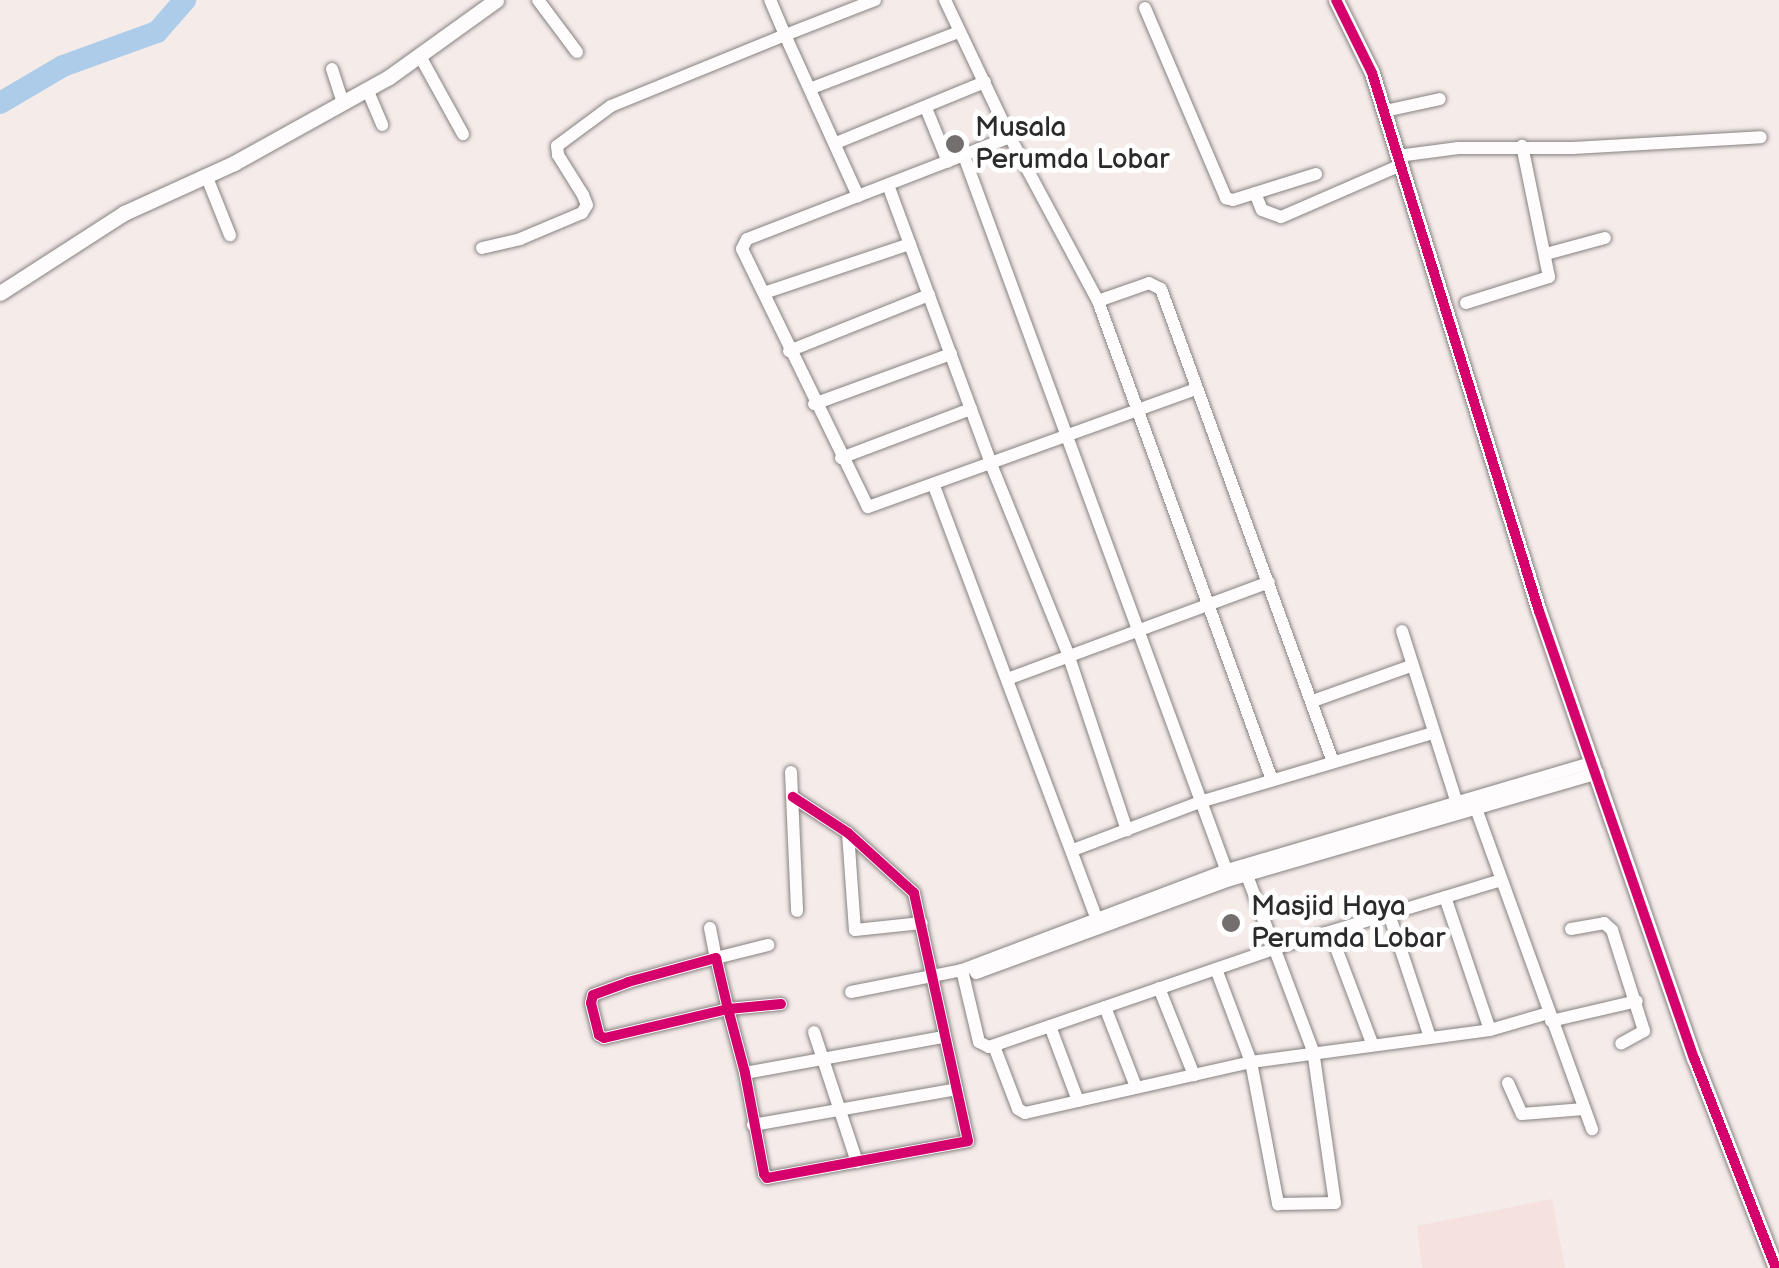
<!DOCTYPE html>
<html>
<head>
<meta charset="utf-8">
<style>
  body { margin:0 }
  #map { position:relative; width:1779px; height:1268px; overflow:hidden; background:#f5ecea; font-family:"Balsamiq Sans",sans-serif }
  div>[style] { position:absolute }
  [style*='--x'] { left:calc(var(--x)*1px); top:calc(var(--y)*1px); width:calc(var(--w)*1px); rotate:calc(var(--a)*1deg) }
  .built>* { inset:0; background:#f5e1de }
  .river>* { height:22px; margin:-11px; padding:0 11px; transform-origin:11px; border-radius:11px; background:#accce9 }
  .roads { filter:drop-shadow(0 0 2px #868281) drop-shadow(0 0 2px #868281) }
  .minor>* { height:12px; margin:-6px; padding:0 6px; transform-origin:6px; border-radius:6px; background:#fefcfc }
  .tertiary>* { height:15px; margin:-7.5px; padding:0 7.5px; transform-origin:7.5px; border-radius:7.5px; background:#fefcfc }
  .cycleway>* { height:10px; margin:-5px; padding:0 5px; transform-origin:5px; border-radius:5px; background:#d6006c }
  .dots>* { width:28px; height:28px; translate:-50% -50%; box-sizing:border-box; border:5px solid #fff; border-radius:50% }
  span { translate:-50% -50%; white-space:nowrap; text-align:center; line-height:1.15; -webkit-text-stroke:10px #fff; paint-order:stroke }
  .poi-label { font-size:28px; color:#2b2b2b }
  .left { translate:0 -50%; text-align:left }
</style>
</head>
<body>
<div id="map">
  <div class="built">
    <div style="clip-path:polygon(1552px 1199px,1565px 1268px,1422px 1268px,1417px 1226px)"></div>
  </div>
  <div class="river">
    <div style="--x:0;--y:103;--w:73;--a:-30.4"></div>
    <div style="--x:63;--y:66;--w:100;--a:-19.9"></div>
    <div style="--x:157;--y:32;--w:43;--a:-48.8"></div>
  </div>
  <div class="roads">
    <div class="minor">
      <div style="--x:538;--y:0;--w:65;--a:53.1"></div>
      <div style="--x:875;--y:0;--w:97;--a:158.7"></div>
      <div style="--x:785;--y:35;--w:177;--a:65.6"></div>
      <div style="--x:858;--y:196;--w:163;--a:-21.2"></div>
      <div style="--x:945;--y:0;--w:152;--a:64.6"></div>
      <div style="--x:1010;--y:137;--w:186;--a:61.8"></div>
      <div style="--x:1098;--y:301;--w:510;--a:70.04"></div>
      <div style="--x:1145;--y:8;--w:207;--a:66.9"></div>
      <div style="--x:1226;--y:198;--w:7;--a:16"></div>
      <div style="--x:1233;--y:200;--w:87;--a:-17.4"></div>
      <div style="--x:421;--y:58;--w:87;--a:61.1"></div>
      <div style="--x:332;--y:69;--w:35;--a:72"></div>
      <div style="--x:812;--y:88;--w:157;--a:-20.9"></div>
      <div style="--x:367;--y:89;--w:39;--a:67"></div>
      <div style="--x:926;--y:108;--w:58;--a:67.8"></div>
      <div style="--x:1385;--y:111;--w:56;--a:-12.3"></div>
      <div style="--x:836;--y:143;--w:161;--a:-22.3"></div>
      <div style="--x:964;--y:156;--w:771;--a:69.83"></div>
      <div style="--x:1398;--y:156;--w:61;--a:-7.6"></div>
      <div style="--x:1458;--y:148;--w:115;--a:0"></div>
      <div style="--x:1573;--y:148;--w:188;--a:-3.3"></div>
      <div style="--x:206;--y:175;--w:65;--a:68.2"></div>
      <div style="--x:888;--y:185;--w:297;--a:69.7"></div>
      <div style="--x:991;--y:464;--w:205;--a:67.9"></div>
      <div style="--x:1068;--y:654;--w:186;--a:71.5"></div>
      <div style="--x:1255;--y:193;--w:18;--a:68"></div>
      <div style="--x:1262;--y:210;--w:20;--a:20"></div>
      <div style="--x:1281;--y:217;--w:131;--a:-23.4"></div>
      <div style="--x:858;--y:196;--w:119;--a:158.8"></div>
      <div style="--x:747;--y:239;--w:11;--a:117"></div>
      <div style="--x:742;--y:249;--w:287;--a:64"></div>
      <div style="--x:868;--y:507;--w:348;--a:-19.8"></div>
      <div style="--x:482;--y:248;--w:39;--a:-13"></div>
      <div style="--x:520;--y:239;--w:67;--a:-22.8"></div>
      <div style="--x:582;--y:213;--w:9;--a:-58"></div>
      <div style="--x:587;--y:205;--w:11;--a:-112"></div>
      <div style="--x:583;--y:195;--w:47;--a:-122"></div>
      <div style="--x:558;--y:155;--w:9;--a:-96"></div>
      <div style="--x:557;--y:146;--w:67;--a:-36.5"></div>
      <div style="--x:611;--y:106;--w:188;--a:-22.2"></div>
      <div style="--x:785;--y:35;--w:38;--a:-113"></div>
      <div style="--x:1546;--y:254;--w:61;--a:-15.2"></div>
      <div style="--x:764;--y:293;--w:154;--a:-18.6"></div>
      <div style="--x:1098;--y:301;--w:54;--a:-19.4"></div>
      <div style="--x:1149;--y:283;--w:13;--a:27"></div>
      <div style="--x:1161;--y:289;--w:503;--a:70.02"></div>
      <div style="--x:1466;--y:303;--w:87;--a:-17.4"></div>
      <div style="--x:1549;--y:277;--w:134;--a:-101.6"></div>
      <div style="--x:789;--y:351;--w:151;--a:-21.8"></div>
      <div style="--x:814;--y:404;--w:146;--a:-20.1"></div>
      <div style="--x:841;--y:458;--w:139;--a:-20.7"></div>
      <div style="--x:934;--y:486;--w:468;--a:69.4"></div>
      <div style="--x:1402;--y:631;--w:184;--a:72.3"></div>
      <div style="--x:1010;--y:678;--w:276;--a:-20.3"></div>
      <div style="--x:1313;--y:701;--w:104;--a:-19.7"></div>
      <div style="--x:791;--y:772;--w:139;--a:87.5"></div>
      <div style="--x:1474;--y:803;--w:347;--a:70.1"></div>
      <div style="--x:848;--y:833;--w:97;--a:85.9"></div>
      <div style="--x:855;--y:930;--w:67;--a:-6"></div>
      <div style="--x:1073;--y:850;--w:139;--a:-20.7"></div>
      <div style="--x:1203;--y:801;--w:239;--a:-16.5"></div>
      <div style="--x:1445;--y:897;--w:140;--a:71.3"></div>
      <div style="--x:1389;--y:914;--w:130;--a:71.6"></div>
      <div style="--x:710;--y:928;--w:31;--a:79"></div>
      <div style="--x:716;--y:958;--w:54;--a:-14"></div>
      <div style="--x:1571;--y:929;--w:34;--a:-10"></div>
      <div style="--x:1604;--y:923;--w:11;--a:41"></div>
      <div style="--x:1612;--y:930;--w:106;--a:72.4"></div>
      <div style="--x:1644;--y:1031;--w:26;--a:151"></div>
      <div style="--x:1330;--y:932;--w:119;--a:69.3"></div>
      <div style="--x:1216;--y:969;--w:99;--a:69.4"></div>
      <div style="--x:1251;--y:1062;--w:145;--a:79.2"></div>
      <div style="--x:1278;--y:1204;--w:57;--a:-1"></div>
      <div style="--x:1335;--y:1203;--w:154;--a:-98.2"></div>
      <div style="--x:1313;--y:1051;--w:188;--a:-110.6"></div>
      <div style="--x:962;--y:970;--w:74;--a:76.7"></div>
      <div style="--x:979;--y:1042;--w:11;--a:27"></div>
      <div style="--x:989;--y:1047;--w:300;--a:-19"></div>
      <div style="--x:1273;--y:949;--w:238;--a:-16.8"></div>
      <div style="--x:976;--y:973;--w:270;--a:-20.1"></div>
      <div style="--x:1230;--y:880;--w:383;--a:-16.2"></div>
      <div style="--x:1159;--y:988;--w:94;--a:68.1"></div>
      <div style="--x:851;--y:992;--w:113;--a:-11.2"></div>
      <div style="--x:962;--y:970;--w:283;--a:-20.7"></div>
      <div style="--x:1227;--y:870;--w:382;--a:-16.4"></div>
      <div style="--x:781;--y:1004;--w:53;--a:174.6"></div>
      <div style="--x:728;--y:1009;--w:127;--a:166.8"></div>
      <div style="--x:604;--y:1038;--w:6;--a:-149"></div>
      <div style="--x:599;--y:1035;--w:33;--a:-104"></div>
      <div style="--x:591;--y:1003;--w:8;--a:-76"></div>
      <div style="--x:593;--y:995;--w:37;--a:-20"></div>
      <div style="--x:628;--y:982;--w:91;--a:-15.3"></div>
      <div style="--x:716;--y:958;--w:52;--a:76.8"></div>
      <div style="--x:728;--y:1009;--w:66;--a:75.1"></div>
      <div style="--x:745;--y:1073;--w:103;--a:79.3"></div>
      <div style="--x:764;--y:1174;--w:5;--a:53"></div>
      <div style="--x:767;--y:1178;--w:204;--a:-10.4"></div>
      <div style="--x:968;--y:1141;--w:254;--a:-102.3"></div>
      <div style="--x:914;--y:893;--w:89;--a:-137.7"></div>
      <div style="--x:848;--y:833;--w:66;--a:-146.8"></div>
      <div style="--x:1105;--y:1007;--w:86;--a:68.8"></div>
      <div style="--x:1551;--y:1021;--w:88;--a:-13.1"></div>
      <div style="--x:1050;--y:1026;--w:80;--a:69.5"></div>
      <div style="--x:814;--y:1032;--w:137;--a:71.7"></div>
      <div style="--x:994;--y:1046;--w:67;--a:69.1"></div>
      <div style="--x:1018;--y:1109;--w:8;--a:30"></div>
      <div style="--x:1025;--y:1113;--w:232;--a:-12.7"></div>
      <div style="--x:1251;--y:1062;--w:241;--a:-7.6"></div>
      <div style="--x:1490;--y:1030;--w:60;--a:-16.3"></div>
      <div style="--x:745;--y:1073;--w:202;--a:-10.3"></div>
      <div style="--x:1508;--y:1083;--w:34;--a:66"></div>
      <div style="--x:1522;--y:1114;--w:62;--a:-4.6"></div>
      <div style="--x:753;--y:1125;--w:207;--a:-10"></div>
    </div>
    <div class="tertiary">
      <div style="--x:1336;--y:0;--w:81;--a:63.7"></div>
      <div style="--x:1372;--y:73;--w:563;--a:72.76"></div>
      <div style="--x:1539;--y:611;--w:473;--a:70.9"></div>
      <div style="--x:1694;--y:1058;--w:225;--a:68.7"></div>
      <div style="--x:0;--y:293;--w:148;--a:-32.8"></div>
      <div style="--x:124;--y:213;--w:121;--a:-24.4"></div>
      <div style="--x:234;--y:163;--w:177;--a:-29"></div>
      <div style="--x:389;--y:77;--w:132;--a:-35.7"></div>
    </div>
  </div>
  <div class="cycleway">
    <div style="--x:1336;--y:0;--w:81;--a:63.7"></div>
    <div style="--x:1372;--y:73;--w:563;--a:72.76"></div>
    <div style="--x:1539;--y:611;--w:473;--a:70.9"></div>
    <div style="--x:1694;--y:1058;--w:225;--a:68.7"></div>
    <div style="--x:781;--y:1004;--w:53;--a:174.6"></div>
    <div style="--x:728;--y:1009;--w:127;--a:166.8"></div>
    <div style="--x:604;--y:1038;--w:6;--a:-149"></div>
    <div style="--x:599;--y:1035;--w:33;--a:-104"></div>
    <div style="--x:591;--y:1003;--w:8;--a:-76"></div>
    <div style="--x:593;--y:995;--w:37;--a:-20"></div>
    <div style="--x:628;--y:982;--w:91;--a:-15.3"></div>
    <div style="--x:716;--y:958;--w:52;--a:76.8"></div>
    <div style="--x:728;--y:1009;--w:66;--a:75.1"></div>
    <div style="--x:745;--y:1073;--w:103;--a:79.3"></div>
    <div style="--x:764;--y:1174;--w:5;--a:53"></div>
    <div style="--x:767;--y:1178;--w:204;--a:-10.4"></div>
    <div style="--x:968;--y:1141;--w:254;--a:-102.3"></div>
    <div style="--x:914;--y:893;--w:89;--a:-137.7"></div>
    <div style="--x:848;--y:833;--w:66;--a:-146.8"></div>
  </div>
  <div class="dots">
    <div style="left:955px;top:144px;background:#726f6e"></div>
    <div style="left:1231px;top:923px;background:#726f6e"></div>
  </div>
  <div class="poi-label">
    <span class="left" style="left:975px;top:144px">Musala<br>Perumda Lobar</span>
    <span class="left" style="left:1251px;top:923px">Masjid Haya<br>Perumda Lobar</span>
  </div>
</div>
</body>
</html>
